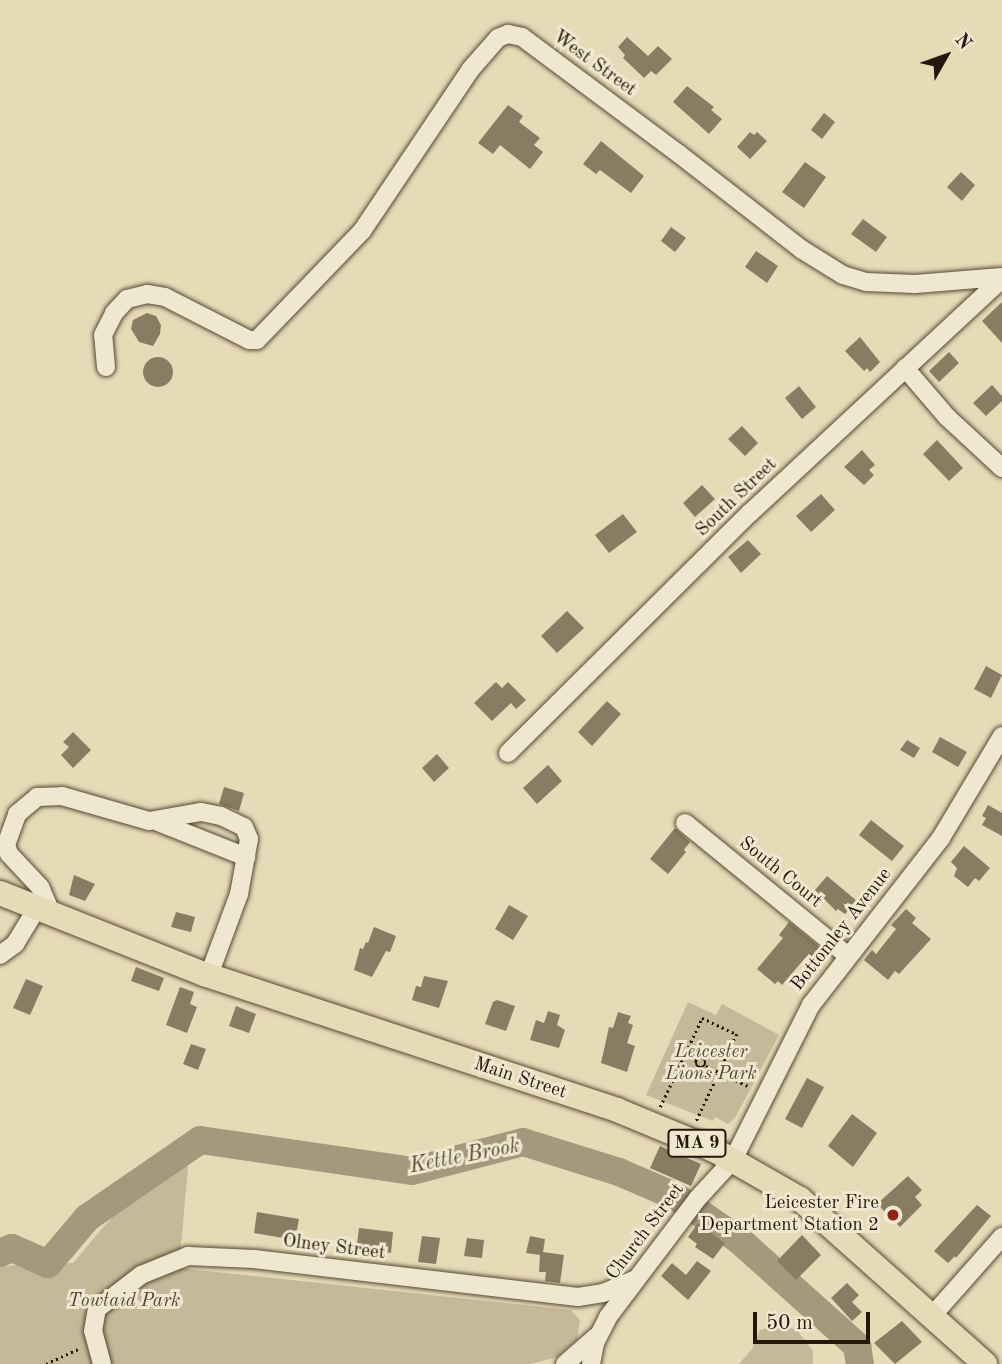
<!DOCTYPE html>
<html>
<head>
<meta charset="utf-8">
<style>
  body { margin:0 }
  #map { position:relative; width:1002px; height:1364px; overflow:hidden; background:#e7dab7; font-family:"Old Standard TT",serif }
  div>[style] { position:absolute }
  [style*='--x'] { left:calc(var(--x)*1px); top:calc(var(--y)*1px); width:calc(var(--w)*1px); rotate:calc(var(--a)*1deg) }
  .green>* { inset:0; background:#c6b999 }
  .river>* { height:28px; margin:-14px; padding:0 14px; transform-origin:14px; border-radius:14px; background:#a5987c }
  .building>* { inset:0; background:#8a7c63 }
  .round { border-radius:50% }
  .path>* { height:2.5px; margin-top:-1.25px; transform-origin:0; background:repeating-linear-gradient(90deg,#251709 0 2px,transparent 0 5.5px) }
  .path>.ring { margin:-1.25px; padding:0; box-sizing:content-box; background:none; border:2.5px solid #251709; border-radius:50% }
  .roads { filter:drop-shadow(0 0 2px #564834) drop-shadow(0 0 2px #564834) }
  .minor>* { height:18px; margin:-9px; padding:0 9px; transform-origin:9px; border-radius:9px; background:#efe7d0 }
  .highway>* { height:24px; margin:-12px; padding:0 12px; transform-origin:12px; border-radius:12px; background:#e7dab7 }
  .dots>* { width:19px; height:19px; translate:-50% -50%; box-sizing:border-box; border:4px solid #efe7d0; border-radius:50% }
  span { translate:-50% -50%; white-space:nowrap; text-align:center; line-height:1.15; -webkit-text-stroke:6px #efe7d0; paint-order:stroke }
  .shield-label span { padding:2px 5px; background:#efe7d0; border:2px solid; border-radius:5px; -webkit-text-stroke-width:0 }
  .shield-label { font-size:18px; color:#251709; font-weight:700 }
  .street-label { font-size:19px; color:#251709 }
  .park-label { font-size:19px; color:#554834; font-style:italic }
  .poi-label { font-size:19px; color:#251709 }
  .right { translate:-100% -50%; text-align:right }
  .water-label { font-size:21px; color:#584b37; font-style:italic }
  .north { position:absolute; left:911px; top:21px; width:70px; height:70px; -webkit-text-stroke:5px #efe7d0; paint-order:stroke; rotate:50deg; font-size:19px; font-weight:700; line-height:28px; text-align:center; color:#251709 }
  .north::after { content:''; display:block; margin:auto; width:24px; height:32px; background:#251709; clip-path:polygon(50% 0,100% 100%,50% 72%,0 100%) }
  .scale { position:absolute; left:753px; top:1312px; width:117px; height:32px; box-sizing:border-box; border:4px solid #251709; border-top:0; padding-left:9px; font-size:21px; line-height:24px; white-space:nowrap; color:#251709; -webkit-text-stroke:5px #efe7d0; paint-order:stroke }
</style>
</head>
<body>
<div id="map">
  <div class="green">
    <div style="clip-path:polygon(688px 1002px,716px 1015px,722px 1004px,779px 1035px,735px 1118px,728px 1124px,715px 1117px,713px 1121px,646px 1095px)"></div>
    <div style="clip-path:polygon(189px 1156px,179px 1268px,571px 1310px,580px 1320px,577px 1340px,557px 1357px,531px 1364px,0 1364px,0 1266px,73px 1263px,105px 1225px,148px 1181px)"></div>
    <div style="clip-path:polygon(774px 1326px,796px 1329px,813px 1351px,813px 1364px,739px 1364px,752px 1349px,760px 1330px)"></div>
  </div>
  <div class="river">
    <div style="--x:0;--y:1253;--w:13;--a:-23"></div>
    <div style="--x:12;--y:1248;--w:39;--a:24"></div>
    <div style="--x:48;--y:1264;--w:60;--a:-49.7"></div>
    <div style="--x:87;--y:1218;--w:137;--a:-34.6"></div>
    <div style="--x:200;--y:1140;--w:214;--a:8.3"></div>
    <div style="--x:412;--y:1171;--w:115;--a:-14.6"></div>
    <div style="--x:523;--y:1142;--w:101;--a:17.4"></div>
    <div style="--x:619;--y:1172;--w:61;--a:23.2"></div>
    <div style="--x:675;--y:1196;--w:78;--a:34.5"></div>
    <div style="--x:739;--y:1240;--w:159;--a:41.9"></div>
    <div style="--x:857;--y:1346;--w:18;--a:81"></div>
  </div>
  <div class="building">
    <div style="clip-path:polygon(627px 37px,648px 56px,658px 46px,672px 59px,656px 75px,651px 71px,644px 78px,623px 58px,625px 55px,618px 47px)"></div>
    <div style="clip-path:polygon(687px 86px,714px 107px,711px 110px,722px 119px,709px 134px,673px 102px)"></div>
    <div style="clip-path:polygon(508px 105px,523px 116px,519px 122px,540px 138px,534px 145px,543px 152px,530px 169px,500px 145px,493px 154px,478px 143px)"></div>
    <div style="clip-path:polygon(824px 113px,835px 122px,822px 139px,811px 130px)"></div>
    <div style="clip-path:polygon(750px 132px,754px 135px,757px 132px,767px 141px,750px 159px,737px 147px)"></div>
    <div style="clip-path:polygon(601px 141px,644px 176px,631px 193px,600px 170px,596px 174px,583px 164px)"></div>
    <div style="clip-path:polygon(805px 162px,826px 177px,804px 208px,782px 192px)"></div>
    <div style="clip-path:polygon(961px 172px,975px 185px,962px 201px,947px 187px)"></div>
    <div style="clip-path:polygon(863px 219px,887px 237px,876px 252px,851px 234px)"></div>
    <div style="clip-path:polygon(671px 227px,686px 238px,675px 252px,661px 241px)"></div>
    <div style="clip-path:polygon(756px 251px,778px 266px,767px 283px,745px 267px)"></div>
    <div style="clip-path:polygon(1002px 302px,1002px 343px,982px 321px)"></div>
    <div style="clip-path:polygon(147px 313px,156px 316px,161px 325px,160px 334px,153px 346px,139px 342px,131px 329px,133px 320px)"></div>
    <div style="clip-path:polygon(860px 337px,880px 362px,870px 372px,867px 368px,864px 371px,845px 351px)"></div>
    <div style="clip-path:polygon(949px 352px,959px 363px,939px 382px,929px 371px)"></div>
    <div class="round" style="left:143px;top:357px;width:30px;height:30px"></div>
    <div style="clip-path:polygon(992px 385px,1002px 396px,1002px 401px,986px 416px,973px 403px)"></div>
    <div style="clip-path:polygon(799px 386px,816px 407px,802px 419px,785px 398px)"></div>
    <div style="clip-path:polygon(742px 426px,758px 443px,745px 456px,728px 439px)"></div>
    <div style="clip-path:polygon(937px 440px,963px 468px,949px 481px,923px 454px)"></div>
    <div style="clip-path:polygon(862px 450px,875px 465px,869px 470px,874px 475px,864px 485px,844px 467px)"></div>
    <div style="clip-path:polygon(702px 485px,715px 499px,695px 517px,683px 503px)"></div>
    <div style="clip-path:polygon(821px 494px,835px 510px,811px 532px,796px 516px)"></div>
    <div style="clip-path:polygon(623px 514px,637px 532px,609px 553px,595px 535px)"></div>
    <div style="clip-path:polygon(748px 540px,761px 554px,741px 573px,728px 557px)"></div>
    <div style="clip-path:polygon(567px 611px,584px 628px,557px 653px,541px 636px)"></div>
    <div style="clip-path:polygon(986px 666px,1002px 675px,991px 698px,974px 689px)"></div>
    <div style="clip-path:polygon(496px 682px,502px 688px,508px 682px,526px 700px,516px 709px,511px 703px,492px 721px,474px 703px)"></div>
    <div style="clip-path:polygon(607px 701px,621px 714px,592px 746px,578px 732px)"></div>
    <div style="clip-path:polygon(73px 732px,91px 750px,73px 768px,61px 755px,69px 747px,63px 742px)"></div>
    <div style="clip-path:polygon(940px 737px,967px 752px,958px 767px,932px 752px)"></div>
    <div style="clip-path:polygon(907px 740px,920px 748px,914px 758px,900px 750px)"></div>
    <div style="clip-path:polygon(437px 754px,449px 768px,434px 782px,422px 768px)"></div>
    <div style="clip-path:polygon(548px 765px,562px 781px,537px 804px,523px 788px)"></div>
    <div style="clip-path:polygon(224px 787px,244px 793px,239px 811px,219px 804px)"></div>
    <div style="clip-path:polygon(988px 805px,1002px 813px,1002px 836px,982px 825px,986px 818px,982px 816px)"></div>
    <div style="clip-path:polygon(871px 820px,904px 846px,892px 861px,859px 835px)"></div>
    <div style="clip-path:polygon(675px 828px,690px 842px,684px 850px,686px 852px,668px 874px,650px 859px)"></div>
    <div style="clip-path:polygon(964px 846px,990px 868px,979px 881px,975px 878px,968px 887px,954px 876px,957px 868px,951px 862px)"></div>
    <div style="clip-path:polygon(74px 875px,95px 884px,85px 901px,69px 895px)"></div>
    <div style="clip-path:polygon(827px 876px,857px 901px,845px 914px,838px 909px,836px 911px,815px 890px)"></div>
    <div style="clip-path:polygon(509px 905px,528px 916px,513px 940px,495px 929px)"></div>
    <div style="clip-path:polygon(906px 909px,916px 918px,912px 923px,931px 939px,899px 974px,895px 971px,888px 980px,864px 960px,872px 950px,876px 954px,896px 929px,891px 925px)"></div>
    <div style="clip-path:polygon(176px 912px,195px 917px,191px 932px,171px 927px)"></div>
    <div style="clip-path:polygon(789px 922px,822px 949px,812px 962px,806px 957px,782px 985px,778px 981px,775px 984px,757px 969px,783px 938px,779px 935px)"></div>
    <div style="clip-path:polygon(374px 927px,396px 936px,390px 952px,386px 951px,372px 977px,354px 970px,360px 948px,363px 949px,366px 942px,368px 943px)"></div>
    <div style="clip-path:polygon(136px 967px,164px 978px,159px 991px,131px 981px)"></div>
    <div style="clip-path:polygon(424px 976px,448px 981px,439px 1008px,412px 1000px,416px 986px,421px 987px)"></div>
    <div style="clip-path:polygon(26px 979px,43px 986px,30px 1015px,13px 1008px)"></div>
    <div style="clip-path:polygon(180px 987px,194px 992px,190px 1004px,197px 1007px,187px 1033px,166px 1025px)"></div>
    <div style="clip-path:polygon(497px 1000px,515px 1006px,506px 1031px,485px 1024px,493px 1002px)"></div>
    <div style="clip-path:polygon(236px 1006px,256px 1014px,249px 1033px,229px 1026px)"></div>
    <div style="clip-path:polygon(548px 1011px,560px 1015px,557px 1025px,565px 1030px,559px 1048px,530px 1040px,536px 1020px,544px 1023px)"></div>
    <div style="clip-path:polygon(618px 1012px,631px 1016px,628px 1023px,633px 1025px,627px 1043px,635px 1046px,627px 1072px,601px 1063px,609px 1027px,613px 1028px)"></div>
    <div style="clip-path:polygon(191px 1044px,206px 1049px,198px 1070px,183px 1064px)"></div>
    <div style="clip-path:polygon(807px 1078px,824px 1087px,802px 1128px,785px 1119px)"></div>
    <div style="clip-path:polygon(852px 1114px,877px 1133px,853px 1167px,828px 1146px)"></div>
    <div style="clip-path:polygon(660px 1146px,701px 1164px,691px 1186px,650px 1168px)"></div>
    <div style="clip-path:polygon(908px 1176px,922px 1190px,915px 1197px,922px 1205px,900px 1227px,877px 1204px)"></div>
    <div style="clip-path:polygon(977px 1205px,991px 1216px,956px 1258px,955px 1256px,948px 1263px,934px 1251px)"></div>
    <div style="clip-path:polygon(257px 1212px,299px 1219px,295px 1240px,254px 1233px)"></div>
    <div style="clip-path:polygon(698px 1223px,725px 1243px,713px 1259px,695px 1247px,697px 1244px,688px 1237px)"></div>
    <div style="clip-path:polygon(359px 1228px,393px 1232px,391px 1253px,384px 1252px,383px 1257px,356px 1253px)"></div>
    <div style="clip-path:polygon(802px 1235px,821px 1255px,796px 1280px,777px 1261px)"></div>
    <div style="clip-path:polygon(422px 1236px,440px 1238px,436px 1264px,418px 1262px)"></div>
    <div style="clip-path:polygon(530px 1236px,545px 1239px,543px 1252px,564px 1255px,560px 1283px,545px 1281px,546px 1272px,539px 1272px,540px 1255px,526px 1253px)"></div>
    <div style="clip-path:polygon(467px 1238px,484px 1240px,482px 1258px,464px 1256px)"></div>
    <div style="clip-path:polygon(697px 1261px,711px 1271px,688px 1300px,661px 1276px,672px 1263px,686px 1275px)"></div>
    <div style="clip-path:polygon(847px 1283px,859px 1295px,852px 1302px,862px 1312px,852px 1321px,831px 1298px)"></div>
    <div style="clip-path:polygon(902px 1321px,922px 1342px,895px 1364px,874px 1343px)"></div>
  </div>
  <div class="path">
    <div style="--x:685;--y:1055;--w:13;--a:27"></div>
    <div class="ring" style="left:696px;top:1058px;width:7.5px;height:7.5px"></div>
    <div style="--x:706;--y:1066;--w:49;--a:25.5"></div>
    <div style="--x:660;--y:1107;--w:98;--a:-64.7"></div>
    <div style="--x:702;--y:1018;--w:38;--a:25"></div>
    <div style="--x:737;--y:1034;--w:97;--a:115"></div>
    <div style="--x:46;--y:1364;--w:38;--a:-25"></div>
  </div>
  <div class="roads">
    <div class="minor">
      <div style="--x:106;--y:367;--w:32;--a:-95"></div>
      <div style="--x:103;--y:335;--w:25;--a:-63"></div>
      <div style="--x:114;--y:313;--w:19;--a:-47"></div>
      <div style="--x:127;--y:299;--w:21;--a:-14"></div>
      <div style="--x:147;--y:294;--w:18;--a:9"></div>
      <div style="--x:165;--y:297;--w:94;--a:27.1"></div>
      <div style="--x:249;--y:340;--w:8;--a:0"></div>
      <div style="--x:257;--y:340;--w:151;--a:-46.1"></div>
      <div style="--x:362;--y:231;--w:194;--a:-56.1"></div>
      <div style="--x:470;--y:70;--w:43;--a:-48.8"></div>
      <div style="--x:498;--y:38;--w:11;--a:-22"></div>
      <div style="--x:508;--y:34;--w:14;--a:12"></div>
      <div style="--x:522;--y:37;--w:196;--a:36.7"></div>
      <div style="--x:679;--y:154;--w:155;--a:37.9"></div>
      <div style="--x:801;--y:249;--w:49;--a:31.8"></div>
      <div style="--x:843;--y:275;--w:24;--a:17"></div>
      <div style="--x:866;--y:282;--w:49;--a:2.3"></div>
      <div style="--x:915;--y:284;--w:87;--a:-4.6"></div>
      <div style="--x:905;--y:368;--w:65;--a:49.4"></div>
      <div style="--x:947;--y:417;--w:75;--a:42.8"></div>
      <div style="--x:508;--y:753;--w:341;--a:-44.8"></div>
      <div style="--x:750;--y:513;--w:344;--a:-42.9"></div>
      <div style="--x:158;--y:822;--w:95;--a:21.7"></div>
      <div style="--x:685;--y:823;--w:209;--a:39.2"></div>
      <div style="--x:52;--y:915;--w:30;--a:-113"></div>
      <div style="--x:40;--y:887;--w:45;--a:-133.2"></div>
      <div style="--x:9;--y:854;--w:9;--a:-108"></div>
      <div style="--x:6;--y:845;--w:33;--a:-70"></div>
      <div style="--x:17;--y:814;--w:26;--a:-40"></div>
      <div style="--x:37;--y:797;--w:25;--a:-2"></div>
      <div style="--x:62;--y:796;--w:91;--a:16"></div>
      <div style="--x:149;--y:821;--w:53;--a:-9.8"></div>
      <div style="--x:201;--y:812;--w:20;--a:11"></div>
      <div style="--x:221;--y:816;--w:25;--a:26"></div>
      <div style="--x:244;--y:827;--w:13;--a:67"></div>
      <div style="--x:249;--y:839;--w:56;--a:100.3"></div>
      <div style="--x:239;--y:894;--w:86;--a:110.3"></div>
      <div style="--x:0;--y:955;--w:19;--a:-36"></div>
      <div style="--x:15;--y:944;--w:42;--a:-58.6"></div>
      <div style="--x:932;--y:1316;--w:106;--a:-48.5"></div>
      <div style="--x:102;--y:1364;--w:34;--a:-105"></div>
      <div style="--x:93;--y:1331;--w:22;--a:-80"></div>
      <div style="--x:97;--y:1309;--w:56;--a:-37.7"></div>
      <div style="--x:141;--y:1275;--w:51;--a:-22"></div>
      <div style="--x:188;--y:1256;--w:66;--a:2.6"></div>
      <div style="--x:254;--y:1259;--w:326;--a:6.7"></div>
      <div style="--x:578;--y:1297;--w:25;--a:-9"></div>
      <div style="--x:603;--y:1293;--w:36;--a:-23"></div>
      <div style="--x:565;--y:1364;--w:41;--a:-41.1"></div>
      <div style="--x:591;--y:1364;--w:21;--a:-79"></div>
      <div style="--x:595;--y:1343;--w:29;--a:-63"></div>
      <div style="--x:608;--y:1317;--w:149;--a:-52.9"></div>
      <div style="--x:698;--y:1198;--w:52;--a:-47.4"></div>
      <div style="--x:733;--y:1160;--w:174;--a:-63.3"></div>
      <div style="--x:811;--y:1005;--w:212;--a:-52.1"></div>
      <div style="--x:941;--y:838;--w:119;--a:-59.1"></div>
    </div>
    <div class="highway">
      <div style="--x:0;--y:893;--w:219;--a:21.7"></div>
      <div style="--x:204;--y:974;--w:435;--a:18.2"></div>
      <div style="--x:617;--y:1110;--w:107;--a:22.5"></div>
      <div style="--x:716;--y:1151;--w:97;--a:29.7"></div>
      <div style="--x:800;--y:1199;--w:248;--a:41.7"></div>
    </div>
  </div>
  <div class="dots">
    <div style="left:893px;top:1215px;background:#8f2418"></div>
  </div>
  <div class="shield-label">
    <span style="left:697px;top:1143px">MA 9</span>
  </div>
  <div class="street-label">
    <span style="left:594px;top:64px;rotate:36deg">West Street</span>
    <span style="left:737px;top:498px;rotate:-44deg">South Street</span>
    <span style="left:780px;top:873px;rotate:39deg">South Court</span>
    <span style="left:842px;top:930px;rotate:-52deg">Bottomley Avenue</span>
    <span style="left:520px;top:1079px;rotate:18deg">Main Street</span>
    <span style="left:646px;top:1232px;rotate:-53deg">Church Street</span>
    <span style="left:334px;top:1248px;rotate:7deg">Olney Street</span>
  </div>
  <div class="park-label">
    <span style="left:711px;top:1064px">Leicester<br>Lions Park</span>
    <span style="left:124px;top:1302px">Towtaid Park</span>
  </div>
  <div class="poi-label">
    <span class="right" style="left:879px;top:1215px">Leicester Fire<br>Department Station 2</span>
  </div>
  <div class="water-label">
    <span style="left:465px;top:1157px;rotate:-11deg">Kettle Brook</span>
  </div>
  <div class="north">N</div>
  <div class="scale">50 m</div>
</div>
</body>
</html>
